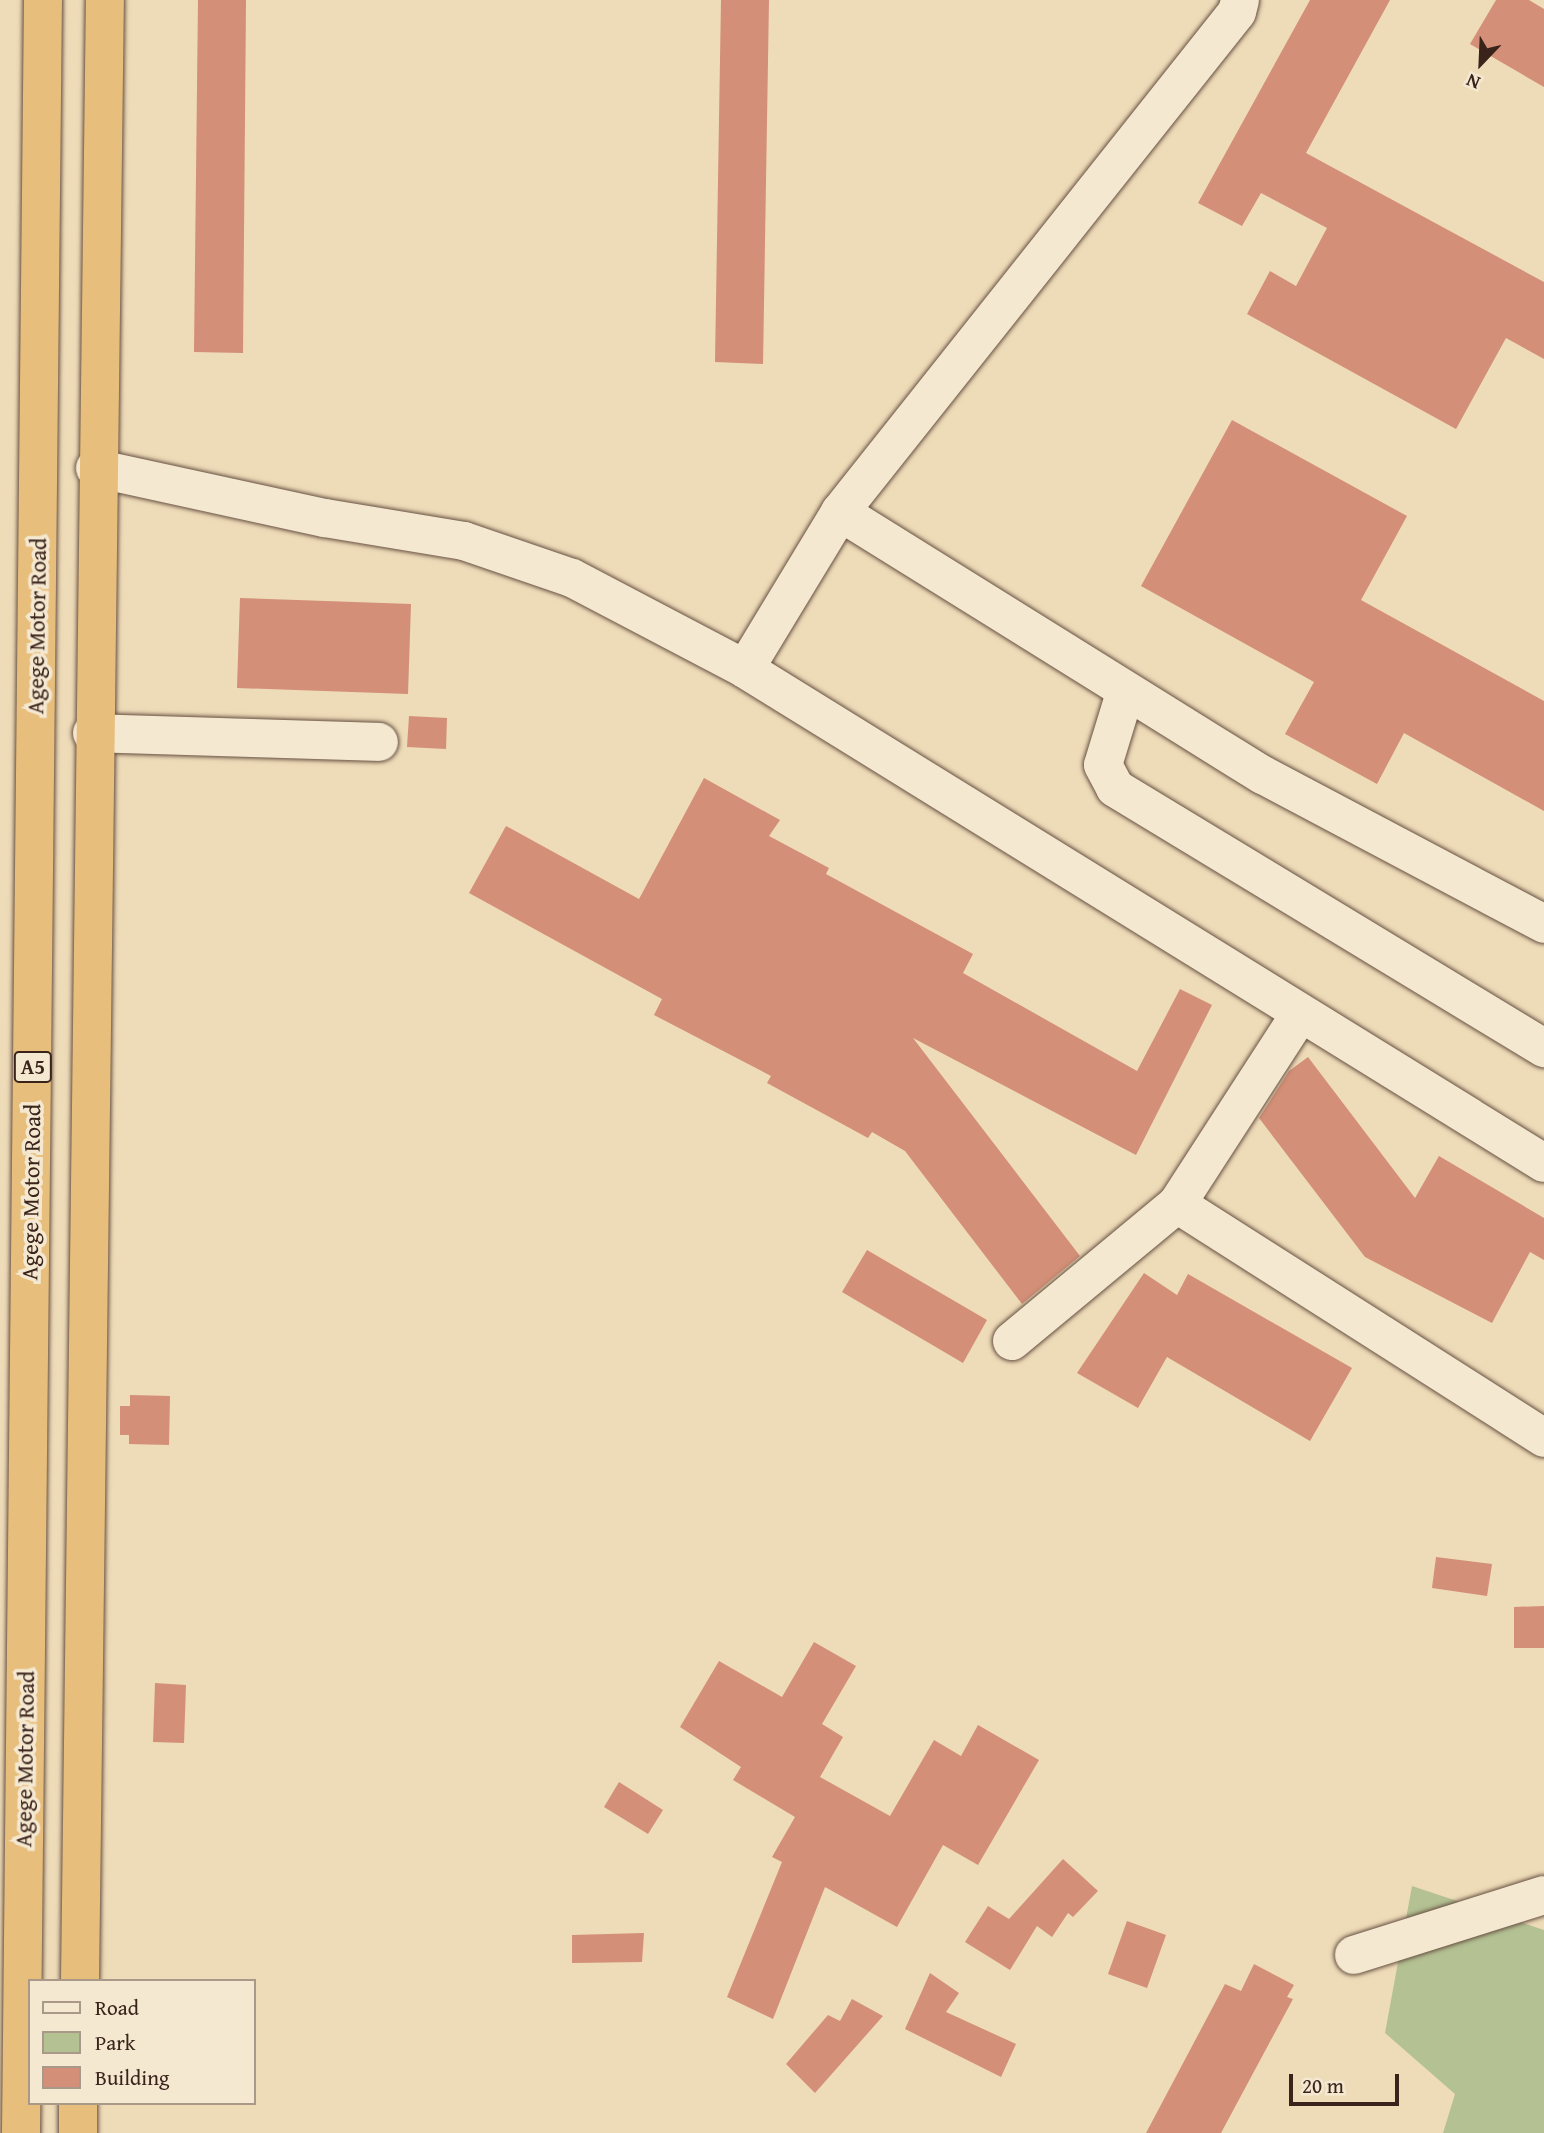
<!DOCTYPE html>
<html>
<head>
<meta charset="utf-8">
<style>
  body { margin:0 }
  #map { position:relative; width:1544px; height:2133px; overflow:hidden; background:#eedbb8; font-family:"Gentium Book Plus",serif }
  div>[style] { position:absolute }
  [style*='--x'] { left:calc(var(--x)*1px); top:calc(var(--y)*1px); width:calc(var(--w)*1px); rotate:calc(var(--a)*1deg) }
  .green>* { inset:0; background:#b4c193 }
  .building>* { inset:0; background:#d38f77 }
  .roads { filter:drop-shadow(0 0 2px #675142) drop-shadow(0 0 2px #675142) }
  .minor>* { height:38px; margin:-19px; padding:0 19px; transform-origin:19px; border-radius:19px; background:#f4e8d1 }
  .highway>* { height:38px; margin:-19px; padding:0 19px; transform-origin:19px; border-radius:19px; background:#e7be7c }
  span { translate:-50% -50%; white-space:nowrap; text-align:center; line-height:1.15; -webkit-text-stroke:7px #f4e8d1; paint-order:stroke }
  .shield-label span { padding:2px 5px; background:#f4e8d1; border:2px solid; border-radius:5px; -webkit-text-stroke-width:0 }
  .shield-label { font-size:21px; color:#3a231b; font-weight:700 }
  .street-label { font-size:23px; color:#3a231b }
  .legend { position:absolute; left:28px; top:1979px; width:228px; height:126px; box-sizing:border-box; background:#f4e8d1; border:2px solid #a98; margin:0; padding:9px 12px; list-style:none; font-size:21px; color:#3a231b }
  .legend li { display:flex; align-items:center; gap:14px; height:35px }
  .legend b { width:35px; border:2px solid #a98 }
  .north { position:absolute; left:1446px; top:28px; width:70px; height:70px; -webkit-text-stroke:5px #f4e8d1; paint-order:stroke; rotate:203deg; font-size:19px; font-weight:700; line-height:28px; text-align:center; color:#3a231b }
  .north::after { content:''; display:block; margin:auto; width:24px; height:32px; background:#3a231b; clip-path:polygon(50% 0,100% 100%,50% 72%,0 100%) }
  .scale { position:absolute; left:1289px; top:2074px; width:110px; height:32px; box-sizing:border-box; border:4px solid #3a231b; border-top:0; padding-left:9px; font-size:21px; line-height:24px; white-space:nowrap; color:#3a231b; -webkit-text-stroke:5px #f4e8d1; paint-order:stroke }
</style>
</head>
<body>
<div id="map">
  <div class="green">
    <div style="clip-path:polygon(1412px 1886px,1544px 1930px,1544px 2133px,1443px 2133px,1455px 2094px,1385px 2033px)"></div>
  </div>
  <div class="building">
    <div style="clip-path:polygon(198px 0,246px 0,243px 353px,194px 352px)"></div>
    <div style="clip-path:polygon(721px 0,769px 0,763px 364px,715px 362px)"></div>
    <div style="clip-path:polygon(1310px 0,1390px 0,1306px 153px,1544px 282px,1544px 359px,1506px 338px,1456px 429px,1247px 314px,1270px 271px,1296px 286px,1327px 228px,1261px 193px,1242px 226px,1198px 203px)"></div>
    <div style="clip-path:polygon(1496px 0,1529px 0,1544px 9px,1544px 87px,1470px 44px)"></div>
    <div style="clip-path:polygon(1232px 420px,1407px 516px,1361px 600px,1544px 701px,1544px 811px,1404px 733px,1377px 784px,1285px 734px,1314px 682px,1141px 586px)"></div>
    <div style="clip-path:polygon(240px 598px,411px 604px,408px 694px,237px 688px)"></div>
    <div style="clip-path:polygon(409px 716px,447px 718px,446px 749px,407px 747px)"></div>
    <div style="clip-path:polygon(704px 778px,780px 820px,769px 836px,829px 868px,826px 874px,973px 954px,963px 973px,1137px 1071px,1180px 989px,1212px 1005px,1136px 1155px,913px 1038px,1080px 1256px,1022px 1304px,905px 1151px,872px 1132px,868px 1138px,767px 1083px,771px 1076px,654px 1015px,662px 999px,469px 893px,506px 826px,639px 899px)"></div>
    <div style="clip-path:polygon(1308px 1057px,1415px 1198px,1439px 1156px,1544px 1218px,1544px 1260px,1530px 1252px,1492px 1323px,1365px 1257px,1259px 1118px,1289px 1071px)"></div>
    <div style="clip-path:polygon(867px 1250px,987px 1320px,963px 1363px,842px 1292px)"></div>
    <div style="clip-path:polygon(1144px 1273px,1177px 1295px,1188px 1274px,1352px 1368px,1310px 1441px,1167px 1357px,1138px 1408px,1077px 1373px)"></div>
    <div style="clip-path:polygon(130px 1395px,170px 1396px,169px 1445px,129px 1444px,129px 1435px,120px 1435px,120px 1406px,130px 1406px)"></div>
    <div style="clip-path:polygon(1436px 1557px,1492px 1564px,1487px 1596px,1432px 1588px)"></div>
    <div style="clip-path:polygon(1544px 1606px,1544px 1648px,1514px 1648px,1514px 1607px)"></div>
    <div style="clip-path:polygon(814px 1642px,856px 1666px,822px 1724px,843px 1737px,820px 1777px,890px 1816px,934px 1740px,961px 1756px,978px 1725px,1039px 1760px,978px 1865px,943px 1845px,897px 1927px,825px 1887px,773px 2019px,727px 1997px,782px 1862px,772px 1857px,795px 1817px,733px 1780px,741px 1767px,680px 1727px,719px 1661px,782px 1697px)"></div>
    <div style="clip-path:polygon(155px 1683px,186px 1685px,184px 1743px,153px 1742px)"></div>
    <div style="clip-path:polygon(619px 1782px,663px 1810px,648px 1834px,604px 1807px)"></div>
    <div style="clip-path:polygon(1063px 1859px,1098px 1891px,1073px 1917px,1068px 1913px,1052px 1937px,1037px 1926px,1010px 1970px,965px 1942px,988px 1906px,1009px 1919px)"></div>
    <div style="clip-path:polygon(1127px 1921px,1166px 1935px,1147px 1988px,1108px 1974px)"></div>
    <div style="clip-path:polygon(644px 1933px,642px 1962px,572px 1963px,572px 1935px)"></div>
    <div style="clip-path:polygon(1254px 1964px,1294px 1985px,1287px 1997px,1293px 1999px,1221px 2133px,1146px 2133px,1225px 1984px,1241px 1991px)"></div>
    <div style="clip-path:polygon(930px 1973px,959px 1993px,946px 2012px,1016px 2044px,1001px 2077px,905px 2029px)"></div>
    <div style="clip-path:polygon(852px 1999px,883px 2016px,815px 2093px,786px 2064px,828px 2015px,840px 2021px)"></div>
  </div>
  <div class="roads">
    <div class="minor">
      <div style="--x:95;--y:468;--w:235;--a:12.3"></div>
      <div style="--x:325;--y:518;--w:141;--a:9.4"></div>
      <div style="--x:464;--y:541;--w:114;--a:18.9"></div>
      <div style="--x:572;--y:578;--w:195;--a:27.7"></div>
      <div style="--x:745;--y:669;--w:939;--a:31.73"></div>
      <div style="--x:840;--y:512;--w:498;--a:31.9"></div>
      <div style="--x:1263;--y:775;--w:318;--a:27.9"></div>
      <div style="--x:745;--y:669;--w:184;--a:-58.8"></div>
      <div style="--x:840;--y:512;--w:638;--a:-51.55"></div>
      <div style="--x:1237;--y:12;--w:12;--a:-76"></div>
      <div style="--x:1125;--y:693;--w:75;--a:107"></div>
      <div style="--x:1103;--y:765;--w:26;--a:62"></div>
      <div style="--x:1115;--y:788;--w:502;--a:31.22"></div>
      <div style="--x:92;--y:733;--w:287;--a:1.8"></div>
      <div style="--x:1177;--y:1204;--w:435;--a:32.5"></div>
      <div style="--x:1012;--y:1341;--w:214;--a:-39.7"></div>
      <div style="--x:1177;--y:1204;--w:226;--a:-57.1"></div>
      <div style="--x:1354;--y:1955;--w:199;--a:-17.5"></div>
    </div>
    <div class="highway">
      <div style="--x:80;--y:1981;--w:1981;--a:-89.28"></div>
      <div style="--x:21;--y:2133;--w:2133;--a:-89.41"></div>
      <div style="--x:78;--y:2133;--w:30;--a:-90"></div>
    </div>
  </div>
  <div class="shield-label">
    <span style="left:33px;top:1067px">A5</span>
  </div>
  <div class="street-label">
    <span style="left:37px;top:626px;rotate:-89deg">Agege Motor Road</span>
    <span style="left:31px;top:1192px;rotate:-89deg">Agege Motor Road</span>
    <span style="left:25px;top:1759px;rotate:-89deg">Agege Motor Road</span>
  </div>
  <ul class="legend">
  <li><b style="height:9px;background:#f4e8d1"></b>Road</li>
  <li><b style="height:19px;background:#b4c193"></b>Park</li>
  <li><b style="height:19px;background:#d38f77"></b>Building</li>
  </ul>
  <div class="north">N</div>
  <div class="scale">20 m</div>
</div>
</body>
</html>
